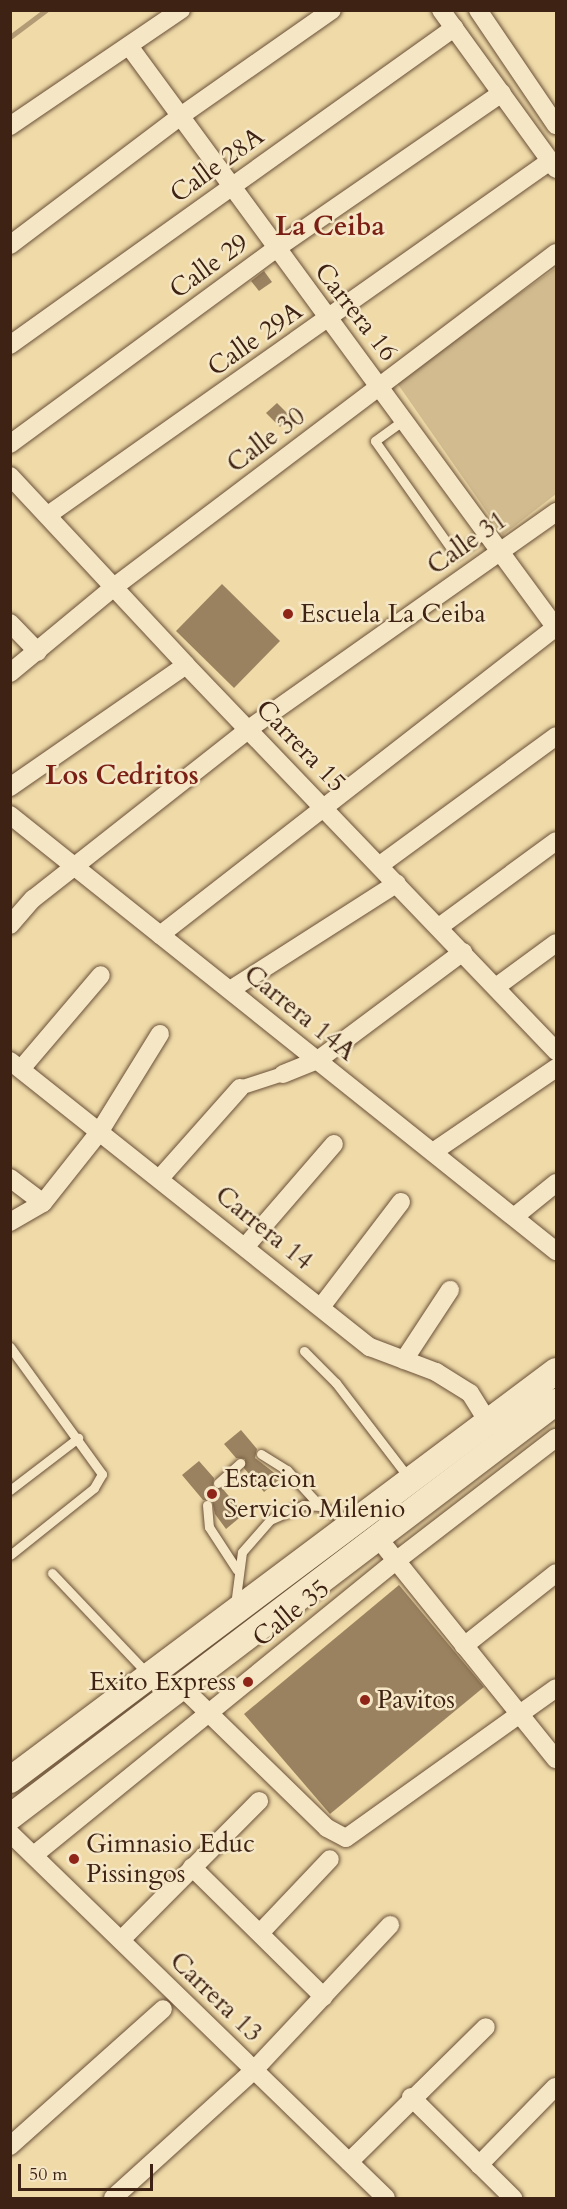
<!DOCTYPE html>
<html>
<head>
<meta charset="utf-8">
<style>
  body { margin:0 }
  #map { position:relative; width:567px; height:2209px; overflow:hidden; background:#efdaa8; font-family:Cardo,serif }
  div>[style] { position:absolute }
  [style*='--x'] { left:calc(var(--x)*1px); top:calc(var(--y)*1px); width:calc(var(--w)*1px); rotate:calc(var(--a)*1deg) }
  .green>* { inset:0; background:#d1bb8f }
  .stream>* { height:5px; margin:-2.5px; padding:0 2.5px; transform-origin:2.5px; border-radius:2.5px; background:#b39b75 }
  .building>* { inset:0; background:#9a8260 }
  .roads { filter:drop-shadow(0 0 2px #6a5038) drop-shadow(0 0 2px #6a5038) }
  .service>* { height:9px; margin:-4.5px; padding:0 4.5px; transform-origin:4.5px; border-radius:4.5px; background:#f5e7c6 }
  .pedestrian>* { height:14px; margin:-7px; padding:0 7px; transform-origin:7px; border-radius:7px; background:#f5e7c6 }
  .minor>* { height:18px; margin:-9px; padding:0 9px; transform-origin:9px; border-radius:9px; background:#f5e7c6 }
  .secondary>* { height:26px; margin:-13px; padding:0 13px; transform-origin:13px; border-radius:13px; background:#f5e7c6 }
  .dots>* { width:16px; height:16px; translate:-50% -50%; box-sizing:border-box; border:3px solid #f5e7c6; border-radius:50% }
  span { translate:-50% -50%; white-space:nowrap; text-align:center; line-height:1.15; -webkit-text-stroke:5px #f5e7c6; paint-order:stroke }
  .street-label { font-size:26px; color:#3e2213 }
  .poi-label { font-size:26px; color:#3e2213 }
  .left { translate:0 -50%; text-align:left }
  .right { translate:-100% -50%; text-align:right }
  .neighbourhood-label { font-size:27px; color:#7a1f14; font-weight:700 }
  .frame { position:absolute; inset:0; border:12px solid #3e2213; pointer-events:none }
  .scale { position:absolute; left:18px; top:2164px; width:135px; height:27px; box-sizing:border-box; border:3px solid #3e2213; border-top:0; padding-left:8px; font-size:18px; line-height:21px; white-space:nowrap; color:#3e2213; -webkit-text-stroke:4px #f5e7c6; paint-order:stroke }
</style>
</head>
<body>
<div id="map">
  <div class="green">
    <div style="clip-path:polygon(556px 268px,556px 494px,503px 535px,395px 380px)"></div>
  </div>
  <div class="stream">
    <div style="--x:10;--y:37;--w:45;--a:-36.9"></div>
  </div>
  <div class="building">
    <div style="clip-path:polygon(264px 271px,272px 282px,259px 291px,251px 281px)"></div>
    <div style="clip-path:polygon(277px 403px,291px 417px,280px 427px,266px 413px)"></div>
    <div style="clip-path:polygon(222px 584px,280px 641px,234px 688px,176px 631px)"></div>
    <div style="clip-path:polygon(241px 1430px,257px 1449px,255px 1458px,281px 1478px,264px 1492px,244px 1468px,245px 1459px,236px 1458px,224px 1444px)"></div>
    <div style="clip-path:polygon(199px 1461px,214px 1478px,213px 1487px,222px 1488px,244px 1514px,226px 1529px,215px 1514px,212px 1501px,203px 1500px,182px 1475px)"></div>
    <div style="clip-path:polygon(399px 1585px,484px 1687px,330px 1814px,244px 1714px)"></div>
  </div>
  <div class="roads">
    <div class="service">
      <div style="--x:405;--y:419;--w:37;--a:144"></div>
      <div style="--x:375;--y:441;--w:138;--a:54.7"></div>
      <div style="--x:455;--y:554;--w:40;--a:-34"></div>
      <div style="--x:10;--y:1347;--w:157;--a:54.1"></div>
      <div style="--x:102;--y:1474;--w:16;--a:120"></div>
      <div style="--x:94;--y:1488;--w:107;--a:141.4"></div>
      <div style="--x:304;--y:1351;--w:45;--a:45"></div>
      <div style="--x:336;--y:1383;--w:120;--a:52.5"></div>
      <div style="--x:261;--y:1454;--w:31;--a:32"></div>
      <div style="--x:287;--y:1470;--w:49;--a:47.5"></div>
      <div style="--x:218;--y:1483;--w:30;--a:-42"></div>
      <div style="--x:10;--y:1490;--w:86;--a:-37.4"></div>
      <div style="--x:207;--y:1505;--w:22;--a:85"></div>
      <div style="--x:209;--y:1527;--w:51;--a:56.9"></div>
      <div style="--x:52;--y:1573;--w:139;--a:46.5"></div>
      <div style="--x:235;--y:1605;--w:53;--a:-82.5"></div>
      <div style="--x:242;--y:1552;--w:43;--a:-48.8"></div>
      <div style="--x:270;--y:1520;--w:36;--a:-24"></div>
      <div style="--x:303;--y:1505;--w:17;--a:3"></div>
      <div style="--x:320;--y:1506;--w:34;--a:26"></div>
    </div>
    <div class="pedestrian">
      <div style="--x:240;--y:1088;--w:45;--a:-18"></div>
    </div>
    <div class="minor">
      <div style="--x:441;--y:10;--w:196;--a:54.1"></div>
      <div style="--x:478;--y:10;--w:139;--a:55.9"></div>
      <div style="--x:129;--y:46;--w:722;--a:53.73"></div>
      <div style="--x:10;--y:126;--w:207;--a:-34.2"></div>
      <div style="--x:10;--y:245;--w:216;--a:-37.1"></div>
      <div style="--x:182;--y:115;--w:183;--a:-35"></div>
      <div style="--x:10;--y:345;--w:546;--a:-35.53"></div>
      <div style="--x:10;--y:444;--w:331;--a:-36.3"></div>
      <div style="--x:277;--y:248;--w:273;--a:-34.6"></div>
      <div style="--x:10;--y:476;--w:258;--a:47"></div>
      <div style="--x:186;--y:665;--w:535;--a:46.21"></div>
      <div style="--x:48;--y:515;--w:614;--a:-35.19"></div>
      <div style="--x:10;--y:623;--w:40;--a:46"></div>
      <div style="--x:10;--y:673;--w:135;--a:-39.6"></div>
      <div style="--x:114;--y:587;--w:554;--a:-37.08"></div>
      <div style="--x:10;--y:787;--w:214;--a:-34.7"></div>
      <div style="--x:10;--y:815;--w:699;--a:38.61"></div>
      <div style="--x:380;--y:865;--w:218;--a:-36.2"></div>
      <div style="--x:10;--y:925;--w:35;--a:-49"></div>
      <div style="--x:33;--y:899;--w:276;--a:-38.2"></div>
      <div style="--x:250;--y:728;--w:375;--a:-35.2"></div>
      <div style="--x:439;--y:927;--w:145;--a:-36.3"></div>
      <div style="--x:160;--y:935;--w:502;--a:-37.87"></div>
      <div style="--x:496;--y:987;--w:74;--a:-36.3"></div>
      <div style="--x:230;--y:990;--w:198;--a:-32.6"></div>
      <div style="--x:10;--y:1061;--w:460;--a:38.5"></div>
      <div style="--x:370;--y:1347;--w:71;--a:20.7"></div>
      <div style="--x:436;--y:1372;--w:40;--a:32"></div>
      <div style="--x:470;--y:1393;--w:34;--a:58"></div>
      <div style="--x:21;--y:1069;--w:123;--a:-49.6"></div>
      <div style="--x:283;--y:1074;--w:38;--a:-22"></div>
      <div style="--x:318;--y:1060;--w:181;--a:-36.7"></div>
      <div style="--x:433;--y:1152;--w:149;--a:-34.3"></div>
      <div style="--x:161;--y:1177;--w:119;--a:-48.4"></div>
      <div style="--x:10;--y:1178;--w:41;--a:37.1"></div>
      <div style="--x:514;--y:1217;--w:54;--a:-39"></div>
      <div style="--x:10;--y:1222;--w:38;--a:-30"></div>
      <div style="--x:43;--y:1203;--w:92;--a:-51.6"></div>
      <div style="--x:100;--y:1131;--w:114;--a:-58.3"></div>
      <div style="--x:245;--y:1247;--w:136;--a:-49.2"></div>
      <div style="--x:321;--y:1307;--w:132;--a:-52.7"></div>
      <div style="--x:404;--y:1360;--w:84;--a:-56.7"></div>
      <div style="--x:378;--y:1538;--w:284;--a:51.2"></div>
      <div style="--x:464;--y:1646;--w:117;--a:-38.4"></div>
      <div style="--x:182;--y:1687;--w:202;--a:44.2"></div>
      <div style="--x:327;--y:1828;--w:21;--a:28"></div>
      <div style="--x:346;--y:1838;--w:258;--a:-35.5"></div>
      <div style="--x:10;--y:1833;--w:524;--a:44.15"></div>
      <div style="--x:34;--y:1855;--w:466;--a:-39.1"></div>
      <div style="--x:396;--y:1561;--w:202;--a:-37.6"></div>
      <div style="--x:192;--y:1867;--w:185;--a:44.6"></div>
      <div style="--x:261;--y:1932;--w:100;--a:-46.6"></div>
      <div style="--x:121;--y:1940;--w:196;--a:-45.2"></div>
      <div style="--x:411;--y:2097;--w:144;--a:44.7"></div>
      <div style="--x:10;--y:2146;--w:205;--a:-41.8"></div>
      <div style="--x:349;--y:2162;--w:192;--a:-44.6"></div>
      <div style="--x:479;--y:2165;--w:109;--a:-45.7"></div>
      <div style="--x:113;--y:2198;--w:190;--a:-42.2"></div>
      <div style="--x:254;--y:2070;--w:199;--a:-46.8"></div>
    </div>
    <div class="secondary">
      <div style="--x:10;--y:1780;--w:682;--a:-36.84"></div>
      <div style="--x:10;--y:1817;--w:686;--a:-37.24"></div>
    </div>
  </div>
  <div class="dots">
    <div style="left:288px;top:614px;background:#8f2418"></div>
    <div style="left:212px;top:1494px;background:#8f2418"></div>
    <div style="left:248px;top:1682px;background:#8f2418"></div>
    <div style="left:365px;top:1700px;background:#8f2418"></div>
    <div style="left:74px;top:1859px;background:#8f2418"></div>
  </div>
  <div class="street-label">
    <span style="left:217px;top:165px;rotate:-36deg">Calle 28A</span>
    <span style="left:209px;top:266px;rotate:-36deg">Calle 29</span>
    <span style="left:356px;top:312px;rotate:52deg">Carrera 16</span>
    <span style="left:255px;top:339px;rotate:-35deg">Calle 29A</span>
    <span style="left:266px;top:440px;rotate:-37deg">Calle 30</span>
    <span style="left:467px;top:543px;rotate:-35deg">Calle 31</span>
    <span style="left:301px;top:746px;rotate:46deg">Carrera 15</span>
    <span style="left:300px;top:1013px;rotate:39deg">Carrera 14A</span>
    <span style="left:264px;top:1228px;rotate:39deg">Carrera 14</span>
    <span style="left:291px;top:1613px;rotate:-39deg">Calle 35</span>
    <span style="left:216px;top:1997px;rotate:44deg">Carrera 13</span>
  </div>
  <div class="poi-label">
    <span class="left" style="left:300px;top:614px">Escuela La Ceiba</span>
    <span class="left" style="left:224px;top:1494px">Estacion<br>Servicio Milenio</span>
    <span class="right" style="left:236px;top:1682px">Exito Express</span>
    <span class="left" style="left:377px;top:1700px">Pavitos</span>
    <span class="left" style="left:86px;top:1859px">Gimnasio Educ<br>Pissingos</span>
  </div>
  <div class="neighbourhood-label">
    <span style="left:330px;top:227px">La Ceiba</span>
    <span style="left:122px;top:776px">Los Cedritos</span>
  </div>
  <div class="frame"></div>
  <div class="scale">50 m</div>
</div>
</body>
</html>
